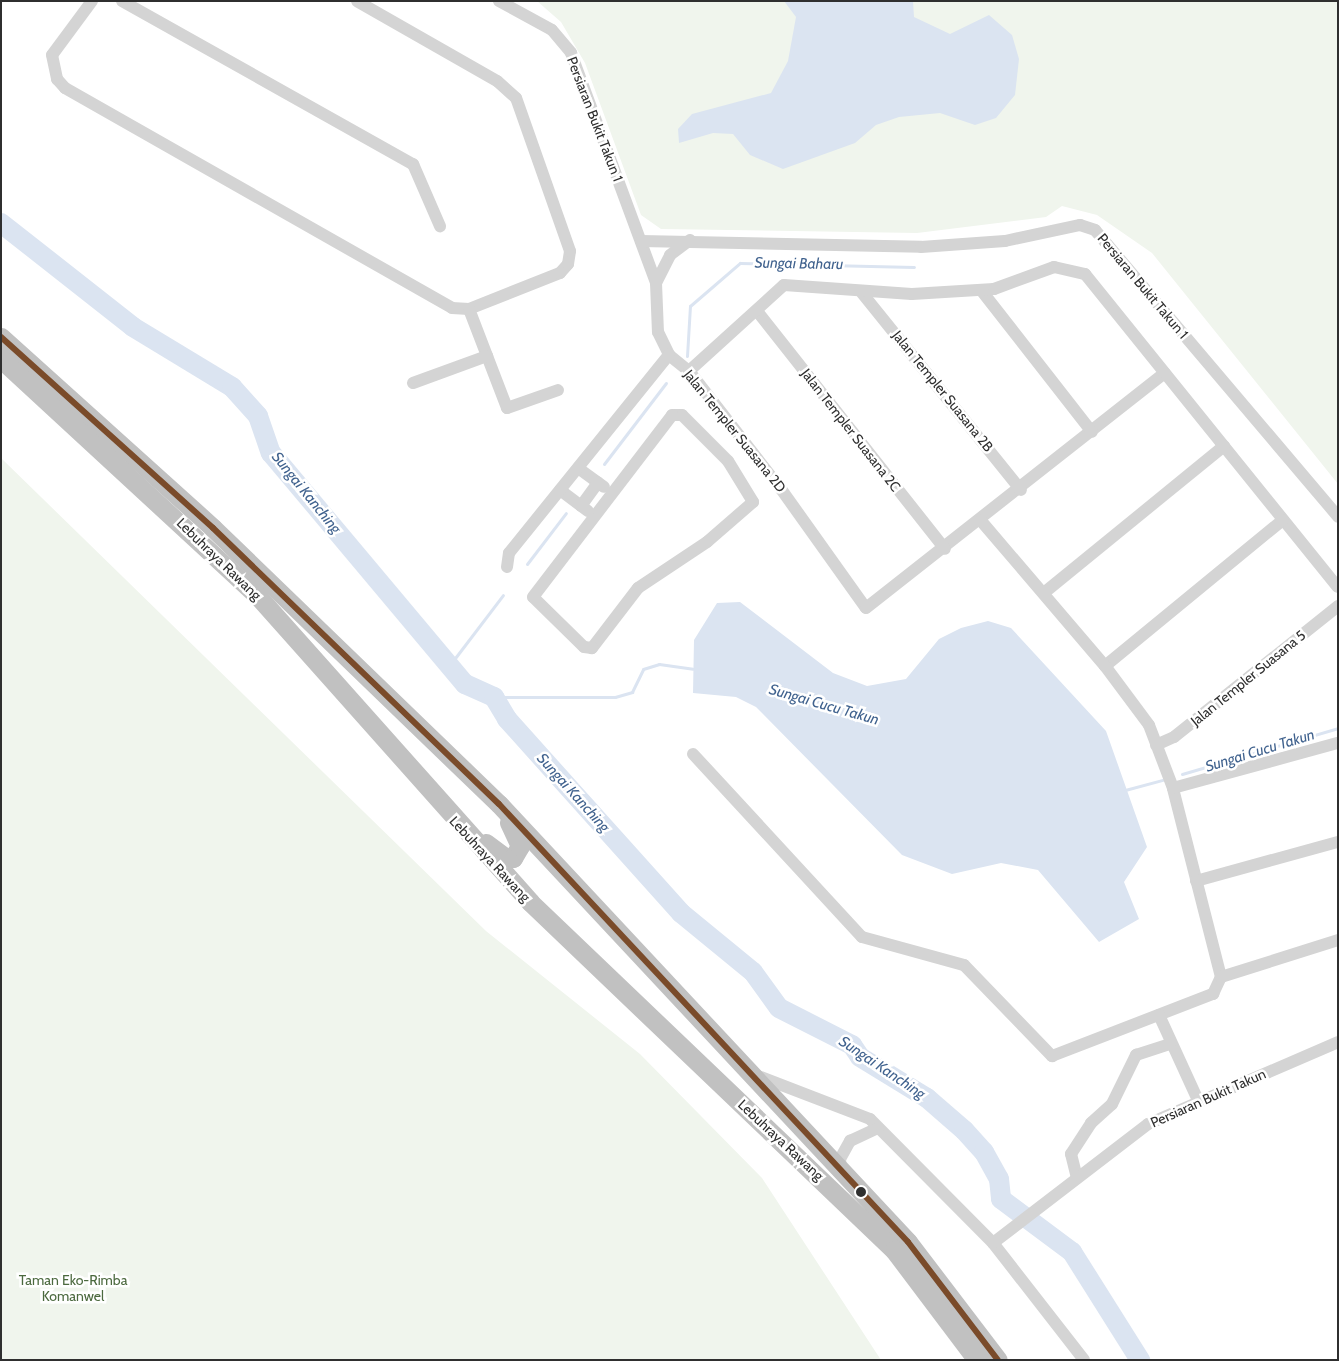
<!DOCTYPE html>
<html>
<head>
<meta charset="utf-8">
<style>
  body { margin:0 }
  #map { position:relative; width:1339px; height:1361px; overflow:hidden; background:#fff; font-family:Cabin,sans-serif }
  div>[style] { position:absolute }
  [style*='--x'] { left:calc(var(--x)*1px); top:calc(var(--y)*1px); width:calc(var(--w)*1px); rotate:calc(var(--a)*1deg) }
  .green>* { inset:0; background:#f0f5ed }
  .water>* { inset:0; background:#dbe4f1 }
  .stream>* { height:3px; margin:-1.5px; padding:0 1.5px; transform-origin:1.5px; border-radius:1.5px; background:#dbe4f1 }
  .river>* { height:20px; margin:-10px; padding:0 10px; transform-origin:10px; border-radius:10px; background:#dbe4f1 }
  .minor>* { height:12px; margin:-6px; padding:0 6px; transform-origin:6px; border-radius:6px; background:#d4d4d4 }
  .highway>* { height:19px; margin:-9.5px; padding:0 9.5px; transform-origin:9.5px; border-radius:9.5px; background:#c1c1c1 }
  .bus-1>* { height:6px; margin:-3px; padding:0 3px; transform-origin:3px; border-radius:3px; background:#7a4b2a }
  .dots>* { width:14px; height:14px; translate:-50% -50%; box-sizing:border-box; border:2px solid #fff; border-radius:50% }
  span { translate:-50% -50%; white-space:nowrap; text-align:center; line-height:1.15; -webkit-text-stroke:5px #fff; paint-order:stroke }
  .street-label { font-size:14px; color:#2f2f2f }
  .park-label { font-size:14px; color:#4b693e }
  .water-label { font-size:15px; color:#40628e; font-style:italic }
  .frame { position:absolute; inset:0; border:2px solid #2f2f2f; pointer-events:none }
</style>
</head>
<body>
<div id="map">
  <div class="green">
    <div style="clip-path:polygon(537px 1px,1338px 1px,1338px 484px,1152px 253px,1097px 215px,1062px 206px,1046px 217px,917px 233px,661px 229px,641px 215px,585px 63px,561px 22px)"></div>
    <div style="clip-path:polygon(1px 458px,486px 931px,640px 1054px,762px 1178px,881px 1360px,1px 1360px)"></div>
  </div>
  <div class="water">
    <div style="clip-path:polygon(784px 1px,913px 1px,914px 17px,950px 34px,989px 15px,1012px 35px,1019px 59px,1015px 95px,996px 118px,975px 125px,940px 113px,899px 117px,876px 125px,855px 143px,783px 169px,750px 155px,733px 134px,713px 133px,679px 143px,678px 129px,692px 114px,771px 93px,788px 61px,796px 17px)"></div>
    <div style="clip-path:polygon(740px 602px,833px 673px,867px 686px,906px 679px,939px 639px,961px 628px,988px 621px,1011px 628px,1106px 731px,1147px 847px,1124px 882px,1139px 919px,1099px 942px,1038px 870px,1001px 863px,952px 874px,902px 855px,756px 707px,736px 697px,693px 693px,694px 640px,717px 603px)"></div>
  </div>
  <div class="stream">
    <div style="--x:687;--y:356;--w:50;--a:-86.6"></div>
    <div style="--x:690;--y:306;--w:66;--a:-40.7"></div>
    <div style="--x:740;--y:263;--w:174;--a:1.3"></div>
    <div style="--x:604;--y:464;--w:102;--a:-52.6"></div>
    <div style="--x:527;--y:564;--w:64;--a:-52.6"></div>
    <div style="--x:449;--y:666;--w:89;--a:-52.7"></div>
    <div style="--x:494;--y:697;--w:121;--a:0"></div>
    <div style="--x:615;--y:697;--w:18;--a:-16"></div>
    <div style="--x:632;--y:692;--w:25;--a:-64"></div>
    <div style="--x:643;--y:669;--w:17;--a:-17"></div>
    <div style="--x:659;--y:664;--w:34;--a:8"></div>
    <div style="--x:1182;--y:774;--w:163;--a:-16.4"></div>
    <div style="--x:1125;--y:790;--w:39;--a:-15"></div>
  </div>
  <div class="river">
    <div style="--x:1;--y:223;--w:168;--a:38.2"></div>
    <div style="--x:133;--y:327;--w:116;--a:31.2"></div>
    <div style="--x:232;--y:387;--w:39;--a:48"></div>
    <div style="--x:258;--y:416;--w:39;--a:71"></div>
    <div style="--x:271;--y:453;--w:302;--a:50"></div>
    <div style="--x:465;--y:684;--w:32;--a:24"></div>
    <div style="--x:494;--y:697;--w:26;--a:59"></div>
    <div style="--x:507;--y:719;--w:261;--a:48.1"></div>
    <div style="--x:681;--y:913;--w:93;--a:39.3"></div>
    <div style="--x:753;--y:972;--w:44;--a:54.2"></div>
    <div style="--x:779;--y:1008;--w:82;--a:26.9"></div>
    <div style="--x:852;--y:1045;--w:14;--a:56"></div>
    <div style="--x:860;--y:1057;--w:79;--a:31.5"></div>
    <div style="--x:927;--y:1098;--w:49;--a:40.9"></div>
    <div style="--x:964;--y:1130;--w:30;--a:48"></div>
    <div style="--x:984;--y:1152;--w:31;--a:61"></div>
    <div style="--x:999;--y:1179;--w:20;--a:84"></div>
    <div style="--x:1001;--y:1199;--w:89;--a:36.7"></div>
    <div style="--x:1072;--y:1252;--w:128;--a:57.8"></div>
  </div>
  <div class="minor">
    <div style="--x:92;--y:1;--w:67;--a:126.5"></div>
    <div style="--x:52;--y:55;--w:25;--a:78"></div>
    <div style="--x:57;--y:79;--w:12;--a:48"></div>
    <div style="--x:65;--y:88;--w:445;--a:29.6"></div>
    <div style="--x:452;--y:308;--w:17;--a:3"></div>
    <div style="--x:469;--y:309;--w:98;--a:-21.6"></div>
    <div style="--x:560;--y:273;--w:12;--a:-48"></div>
    <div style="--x:568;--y:264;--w:13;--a:-81"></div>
    <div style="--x:570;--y:251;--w:162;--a:-109.4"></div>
    <div style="--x:516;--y:98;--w:25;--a:-138"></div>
    <div style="--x:497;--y:81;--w:161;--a:-150.3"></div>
    <div style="--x:122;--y:1;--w:334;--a:29.3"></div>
    <div style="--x:413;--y:164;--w:68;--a:66.5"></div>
    <div style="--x:499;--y:1;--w:60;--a:28.7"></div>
    <div style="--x:552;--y:30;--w:30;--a:50"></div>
    <div style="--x:571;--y:53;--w:245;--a:69.7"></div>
    <div style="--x:656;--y:283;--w:49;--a:87.7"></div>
    <div style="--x:658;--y:332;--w:25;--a:64"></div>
    <div style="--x:669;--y:355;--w:26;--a:39"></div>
    <div style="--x:689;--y:371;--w:150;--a:52.1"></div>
    <div style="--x:781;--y:489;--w:146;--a:54.5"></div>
    <div style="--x:866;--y:608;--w:380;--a:-38.2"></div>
    <div style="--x:641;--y:241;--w:280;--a:1.2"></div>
    <div style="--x:921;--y:247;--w:84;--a:-4.1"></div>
    <div style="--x:1005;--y:241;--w:77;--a:-12"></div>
    <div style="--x:1080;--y:225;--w:16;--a:18"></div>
    <div style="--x:1095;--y:230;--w:376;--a:49.7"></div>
    <div style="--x:656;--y:283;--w:31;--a:-63"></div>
    <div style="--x:670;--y:255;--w:25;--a:-37"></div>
    <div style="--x:981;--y:290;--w:180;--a:52"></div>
    <div style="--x:862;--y:293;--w:253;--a:51.1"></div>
    <div style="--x:469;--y:309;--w:106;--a:69"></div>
    <div style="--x:507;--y:408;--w:54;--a:-19.4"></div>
    <div style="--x:757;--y:311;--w:303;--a:51.7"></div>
    <div style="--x:689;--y:371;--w:128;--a:-42.2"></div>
    <div style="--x:784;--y:285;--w:128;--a:4"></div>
    <div style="--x:912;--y:294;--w:82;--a:-3.5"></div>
    <div style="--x:994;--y:289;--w:64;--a:-20.1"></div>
    <div style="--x:1054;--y:267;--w:32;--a:13"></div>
    <div style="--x:1085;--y:274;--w:402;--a:51.1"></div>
    <div style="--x:413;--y:383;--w:79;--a:-20"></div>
    <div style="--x:672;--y:415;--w:10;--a:0"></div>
    <div style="--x:682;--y:415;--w:65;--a:45"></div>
    <div style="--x:728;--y:461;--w:48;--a:58.6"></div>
    <div style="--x:753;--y:502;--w:61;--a:139"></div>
    <div style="--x:707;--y:542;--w:83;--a:146.3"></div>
    <div style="--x:638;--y:588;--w:76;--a:127.5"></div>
    <div style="--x:592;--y:648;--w:8;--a:-173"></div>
    <div style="--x:584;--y:647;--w:71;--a:-135.6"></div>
    <div style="--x:533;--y:597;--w:229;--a:-52.6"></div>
    <div style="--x:578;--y:468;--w:32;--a:36"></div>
    <div style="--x:560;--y:490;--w:35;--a:37"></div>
    <div style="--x:581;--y:506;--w:29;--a:-54"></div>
    <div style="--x:507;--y:567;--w:14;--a:-82"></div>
    <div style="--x:509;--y:553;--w:255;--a:-51.1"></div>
    <div style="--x:1045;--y:592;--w:231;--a:-39.2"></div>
    <div style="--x:1105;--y:666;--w:230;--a:-39.4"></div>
    <div style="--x:1156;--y:745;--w:20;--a:-24"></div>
    <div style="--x:1174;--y:737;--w:210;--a:-38.6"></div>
    <div style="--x:693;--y:754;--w:249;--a:47.3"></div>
    <div style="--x:862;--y:937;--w:106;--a:15.4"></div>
    <div style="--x:964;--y:965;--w:127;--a:46"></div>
    <div style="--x:1052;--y:1056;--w:173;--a:-21.1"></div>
    <div style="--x:1213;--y:994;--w:19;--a:-65"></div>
    <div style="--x:1221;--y:977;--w:195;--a:-104.3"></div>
    <div style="--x:1173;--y:788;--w:67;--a:-110.9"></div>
    <div style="--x:1149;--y:725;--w:74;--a:-126.7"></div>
    <div style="--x:1105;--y:666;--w:191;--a:-130.5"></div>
    <div style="--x:1173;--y:788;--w:171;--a:-15.3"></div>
    <div style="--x:1196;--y:881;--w:147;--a:-15.4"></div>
    <div style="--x:1221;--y:977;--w:123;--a:-17.5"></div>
    <div style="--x:1159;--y:1015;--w:94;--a:65.4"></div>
    <div style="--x:758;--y:1076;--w:120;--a:21"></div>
    <div style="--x:870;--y:1119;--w:175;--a:45.2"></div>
    <div style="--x:993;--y:1243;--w:148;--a:52.1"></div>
    <div style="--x:841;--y:1169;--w:10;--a:-96"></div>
    <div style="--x:840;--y:1159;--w:21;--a:-61"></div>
    <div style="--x:850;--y:1141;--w:31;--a:-25"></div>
    <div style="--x:1077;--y:1178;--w:25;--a:-104"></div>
    <div style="--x:1071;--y:1154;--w:37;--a:-57"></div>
    <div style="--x:1091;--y:1123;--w:28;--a:-42"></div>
    <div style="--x:1112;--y:1104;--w:55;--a:-63.9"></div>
    <div style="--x:1136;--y:1055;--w:36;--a:-18"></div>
    <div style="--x:993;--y:1243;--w:195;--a:-37.5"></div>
    <div style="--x:1148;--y:1124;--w:207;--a:-23.3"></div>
  </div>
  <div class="highway">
    <div style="--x:1;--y:337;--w:285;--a:42"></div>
    <div style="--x:213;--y:528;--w:397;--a:44"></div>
    <div style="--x:499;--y:804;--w:599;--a:46.96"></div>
    <div style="--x:908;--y:1242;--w:148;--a:52.7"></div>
    <div style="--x:1;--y:359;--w:345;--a:42.7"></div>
    <div style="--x:255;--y:593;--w:414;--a:48.3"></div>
    <div style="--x:530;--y:902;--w:504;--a:43.71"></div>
    <div style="--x:894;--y:1250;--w:138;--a:53"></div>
    <div style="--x:486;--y:843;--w:25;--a:37"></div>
    <div style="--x:506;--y:858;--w:7;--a:0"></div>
    <div style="--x:513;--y:858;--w:14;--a:-60"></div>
    <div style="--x:520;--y:846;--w:26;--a:-115"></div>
  </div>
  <div class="bus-1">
    <div style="--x:1;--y:337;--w:285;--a:42"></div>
    <div style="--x:213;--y:528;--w:397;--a:44"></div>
    <div style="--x:499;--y:804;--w:599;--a:46.96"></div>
    <div style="--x:908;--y:1242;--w:148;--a:52.7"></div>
  </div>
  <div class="dots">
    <div style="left:861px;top:1192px;background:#2f2f2f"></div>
  </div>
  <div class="street-label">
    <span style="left:595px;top:119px;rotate:69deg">Persiaran Bukit Takun 1</span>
    <span style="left:1143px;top:286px;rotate:50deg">Persiaran Bukit Takun 1</span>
    <span style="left:943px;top:391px;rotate:51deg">Jalan Templer Suasana 2B</span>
    <span style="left:851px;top:430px;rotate:52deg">Jalan Templer Suasana 2C</span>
    <span style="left:735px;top:431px;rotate:51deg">Jalan Templer Suasana 2D</span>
    <span style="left:219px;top:559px;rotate:44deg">Lebuhraya Rawang</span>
    <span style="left:1248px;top:678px;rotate:-39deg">Jalan Templer Suasana 5</span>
    <span style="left:490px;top:859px;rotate:47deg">Lebuhraya Rawang</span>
    <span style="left:1208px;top:1098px;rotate:-24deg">Persiaran Bukit Takun</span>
    <span style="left:781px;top:1140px;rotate:43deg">Lebuhraya Rawang</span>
  </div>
  <div class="park-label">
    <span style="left:73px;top:1288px">Taman Eko-Rimba<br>Komanwel</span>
  </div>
  <div class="water-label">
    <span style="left:799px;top:264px;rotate:1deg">Sungai Baharu</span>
    <span style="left:306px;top:493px;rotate:51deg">Sungai Kanching</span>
    <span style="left:824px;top:705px;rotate:16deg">Sungai Cucu Takun</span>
    <span style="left:1260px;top:751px;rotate:-17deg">Sungai Cucu Takun</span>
    <span style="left:573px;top:793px;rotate:48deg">Sungai Kanching</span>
    <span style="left:882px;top:1068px;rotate:34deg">Sungai Kanching</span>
  </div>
  <div class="frame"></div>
</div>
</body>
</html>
